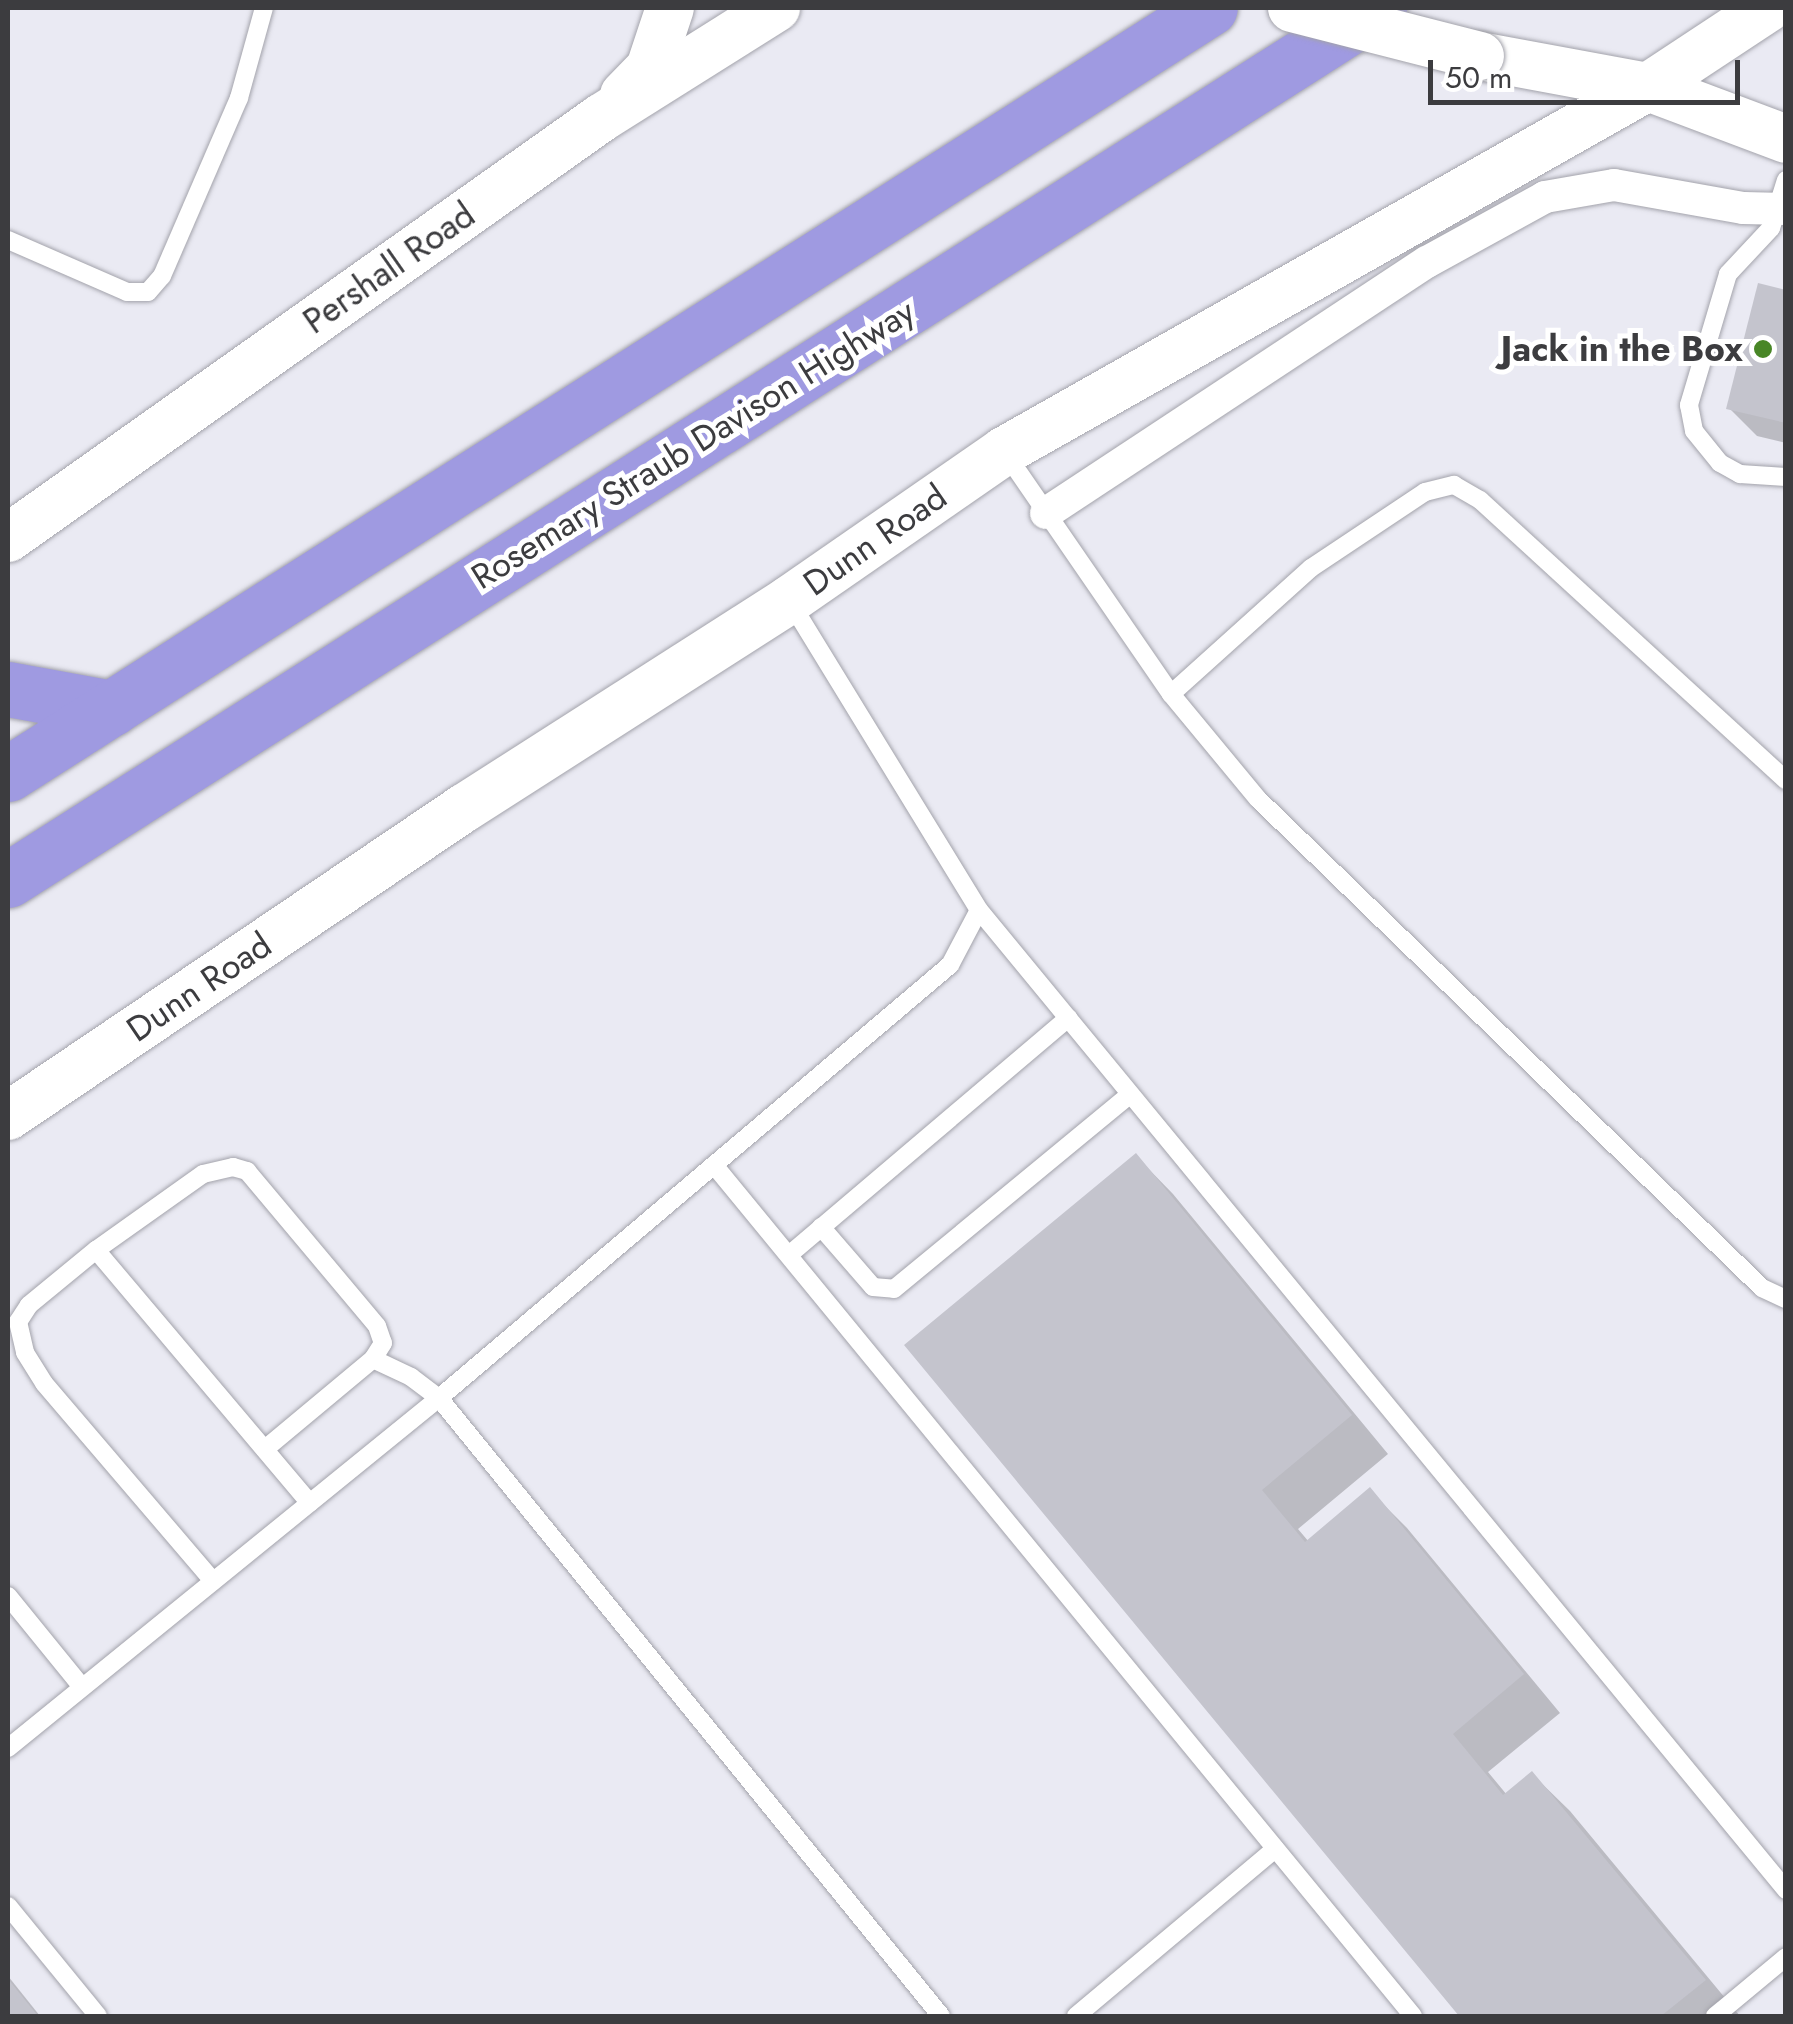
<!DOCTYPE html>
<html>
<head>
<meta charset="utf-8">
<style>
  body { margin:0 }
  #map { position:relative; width:1793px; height:2024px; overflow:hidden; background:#eaeaf3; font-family:Jost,sans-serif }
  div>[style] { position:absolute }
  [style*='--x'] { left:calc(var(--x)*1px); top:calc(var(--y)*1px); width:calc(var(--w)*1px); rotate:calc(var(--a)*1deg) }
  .shadow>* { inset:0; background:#0003 }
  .building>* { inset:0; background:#c4c4cd }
  .roads { filter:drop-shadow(0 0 2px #a3a3ab) drop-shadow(0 0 2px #a3a3ab) }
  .lane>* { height:18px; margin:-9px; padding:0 9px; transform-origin:9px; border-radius:9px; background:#fff }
  .street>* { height:32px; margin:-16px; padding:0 16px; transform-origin:16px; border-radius:16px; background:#fff }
  .secondary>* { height:48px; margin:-24px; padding:0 24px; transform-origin:24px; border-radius:24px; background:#fff }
  .highway>* { height:55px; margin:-27.5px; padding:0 27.5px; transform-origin:27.5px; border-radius:27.5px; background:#9f9ae1 }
  .bridges { filter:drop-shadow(0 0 2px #a3a3ab) drop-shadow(0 0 2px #a3a3ab) }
  .secondary-bridge>* { height:48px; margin:-24px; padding:0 24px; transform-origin:24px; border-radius:24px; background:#fff }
  .dots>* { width:28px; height:28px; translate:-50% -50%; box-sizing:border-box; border:5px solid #fff; border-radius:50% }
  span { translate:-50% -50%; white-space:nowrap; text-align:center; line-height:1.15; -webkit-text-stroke:10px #fff; paint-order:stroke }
  .street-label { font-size:35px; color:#3c3c3f }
  .poi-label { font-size:35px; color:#3c3c3f; font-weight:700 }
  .right { translate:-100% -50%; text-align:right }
  .frame { position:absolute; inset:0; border:10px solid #3c3c3f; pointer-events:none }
  .scale { position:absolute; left:1428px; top:60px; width:312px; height:45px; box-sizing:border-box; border:5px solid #3c3c3f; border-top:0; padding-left:12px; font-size:30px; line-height:35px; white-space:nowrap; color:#3c3c3f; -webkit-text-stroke:8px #fff; paint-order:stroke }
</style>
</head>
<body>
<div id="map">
  <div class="shadow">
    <div style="clip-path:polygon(1786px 292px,1786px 443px,1757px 436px,1729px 408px)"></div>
    <div style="clip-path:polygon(1136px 1156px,1173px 1194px,1388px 1454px,1298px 1529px,1309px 1542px,1370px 1491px,1407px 1528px,1560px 1713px,1488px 1772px,1507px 1795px,1532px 1774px,1570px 1811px,1740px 2016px,1462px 2016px,907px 1346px)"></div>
    <div style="clip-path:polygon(8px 1976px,40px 2016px,8px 2016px)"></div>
  </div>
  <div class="building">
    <div style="clip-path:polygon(1758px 283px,1786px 290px,1786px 423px,1726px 409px)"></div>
    <div style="clip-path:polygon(1136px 1153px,1352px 1415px,1262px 1490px,1305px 1542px,1370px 1487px,1524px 1674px,1453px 1734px,1503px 1795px,1532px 1771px,1706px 1980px,1661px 2016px,1459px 2016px,904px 1345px)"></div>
    <div style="clip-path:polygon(8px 1979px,38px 2016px,8px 2016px)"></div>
  </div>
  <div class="roads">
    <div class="lane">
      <div style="--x:1786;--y:180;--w:50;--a:107.4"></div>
      <div style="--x:1771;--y:228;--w:63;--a:133.1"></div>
      <div style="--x:1728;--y:274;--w:137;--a:106.6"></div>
      <div style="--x:1689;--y:405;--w:26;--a:79"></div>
      <div style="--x:1694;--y:431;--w:41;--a:50.9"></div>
      <div style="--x:1720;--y:463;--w:23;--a:29"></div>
      <div style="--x:1740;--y:474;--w:46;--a:3.7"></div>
      <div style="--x:8;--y:240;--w:130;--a:23.6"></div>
      <div style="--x:127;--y:292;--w:21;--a:0"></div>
      <div style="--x:148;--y:292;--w:21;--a:-49"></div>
      <div style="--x:162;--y:276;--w:194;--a:-66.6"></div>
      <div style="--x:239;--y:98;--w:93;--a:-74.5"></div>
      <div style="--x:1004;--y:451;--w:295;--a:55.5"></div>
      <div style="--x:1171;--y:694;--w:136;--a:50.4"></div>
      <div style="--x:1258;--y:799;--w:702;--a:44.13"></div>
      <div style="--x:1762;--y:1288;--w:26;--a:25"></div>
      <div style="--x:1171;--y:694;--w:188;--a:-42"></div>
      <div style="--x:1311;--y:568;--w:137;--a:-33.7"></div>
      <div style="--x:1425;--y:492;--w:30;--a:-14"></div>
      <div style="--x:1454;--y:485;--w:30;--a:30"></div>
      <div style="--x:1480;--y:500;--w:415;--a:42.5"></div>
      <div style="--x:979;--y:910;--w:1270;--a:50.53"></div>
      <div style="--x:714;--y:1165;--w:1101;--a:50.6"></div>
      <div style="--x:821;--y:1227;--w:79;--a:49.1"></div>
      <div style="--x:873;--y:1287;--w:21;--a:5"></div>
      <div style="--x:894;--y:1289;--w:305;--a:-39.5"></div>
      <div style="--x:96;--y:1250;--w:131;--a:-35.4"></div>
      <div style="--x:203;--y:1174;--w:31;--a:-13"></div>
      <div style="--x:233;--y:1167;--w:15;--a:16"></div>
      <div style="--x:247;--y:1171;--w:202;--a:50"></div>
      <div style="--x:377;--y:1326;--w:18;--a:71"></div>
      <div style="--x:383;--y:1343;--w:19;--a:122"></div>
      <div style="--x:373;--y:1359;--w:141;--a:140.2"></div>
      <div style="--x:790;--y:1254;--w:365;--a:-40.3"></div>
      <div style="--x:373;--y:1359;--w:42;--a:25.3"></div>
      <div style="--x:411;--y:1377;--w:35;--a:37"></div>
      <div style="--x:439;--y:1398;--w:796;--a:50.91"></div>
      <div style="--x:213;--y:1581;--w:260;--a:-130.5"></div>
      <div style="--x:44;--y:1383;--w:36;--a:-122"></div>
      <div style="--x:25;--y:1352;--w:31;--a:-103"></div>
      <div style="--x:18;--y:1322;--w:20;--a:-57"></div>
      <div style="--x:29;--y:1305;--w:87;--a:-39.4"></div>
      <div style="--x:96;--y:1250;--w:331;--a:49.8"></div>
      <div style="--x:8;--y:1596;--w:117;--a:50.9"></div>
      <div style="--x:8;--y:1748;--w:555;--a:-39.08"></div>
      <div style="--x:439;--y:1398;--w:670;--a:-40.28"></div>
      <div style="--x:950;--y:965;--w:62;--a:-62.2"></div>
      <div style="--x:979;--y:910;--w:362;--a:-121.5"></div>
      <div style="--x:8;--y:1906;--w:142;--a:50.7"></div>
      <div style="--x:1076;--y:2016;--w:260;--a:-40"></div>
      <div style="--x:1715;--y:2016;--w:92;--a:-39.7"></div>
    </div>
    <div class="street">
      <div style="--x:1046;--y:513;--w:456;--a:-33.4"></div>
      <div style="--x:1427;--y:262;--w:135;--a:-28.8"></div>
      <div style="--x:1545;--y:197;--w:70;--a:-9.9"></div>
      <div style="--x:1614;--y:185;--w:131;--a:10.1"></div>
      <div style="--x:1743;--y:208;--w:43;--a:1.3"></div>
    </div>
    <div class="secondary">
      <div style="--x:1480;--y:56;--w:171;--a:10.5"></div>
      <div style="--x:1648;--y:87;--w:147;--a:20.6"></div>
      <div style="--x:624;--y:95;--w:37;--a:-46"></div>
      <div style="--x:650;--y:68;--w:63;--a:-71.6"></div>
      <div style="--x:8;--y:538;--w:727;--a:-35.31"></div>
      <div style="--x:601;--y:118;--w:207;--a:-32.2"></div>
      <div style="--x:8;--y:1116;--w:550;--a:-34.04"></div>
      <div style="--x:464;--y:808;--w:386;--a:-32.6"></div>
      <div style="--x:789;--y:600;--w:262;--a:-34.7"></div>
      <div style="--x:1004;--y:451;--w:740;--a:-29.48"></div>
      <div style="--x:1648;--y:87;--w:144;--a:-33.4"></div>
    </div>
    <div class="highway">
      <div style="--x:8;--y:689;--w:106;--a:10.4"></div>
      <div style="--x:8;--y:774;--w:1425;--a:-32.51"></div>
      <div style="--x:8;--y:880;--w:1625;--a:-32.46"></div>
    </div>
  </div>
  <div class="bridges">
    <div class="secondary-bridge">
      <div style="--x:1292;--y:8;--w:194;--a:14.3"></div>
    </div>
  </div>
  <div class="dots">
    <div style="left:1763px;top:349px;background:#488626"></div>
  </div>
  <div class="street-label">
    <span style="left:389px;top:268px;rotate:-35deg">Pershall Road</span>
    <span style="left:693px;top:444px;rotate:-32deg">Rosemary Straub Davison Highway</span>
    <span style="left:875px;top:540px;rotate:-35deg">Dunn Road</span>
    <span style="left:199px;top:987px;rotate:-34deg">Dunn Road</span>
  </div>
  <div class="poi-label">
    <span class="right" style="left:1743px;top:349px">Jack in the Box</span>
  </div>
  <div class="frame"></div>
  <div class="scale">50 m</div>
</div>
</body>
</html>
